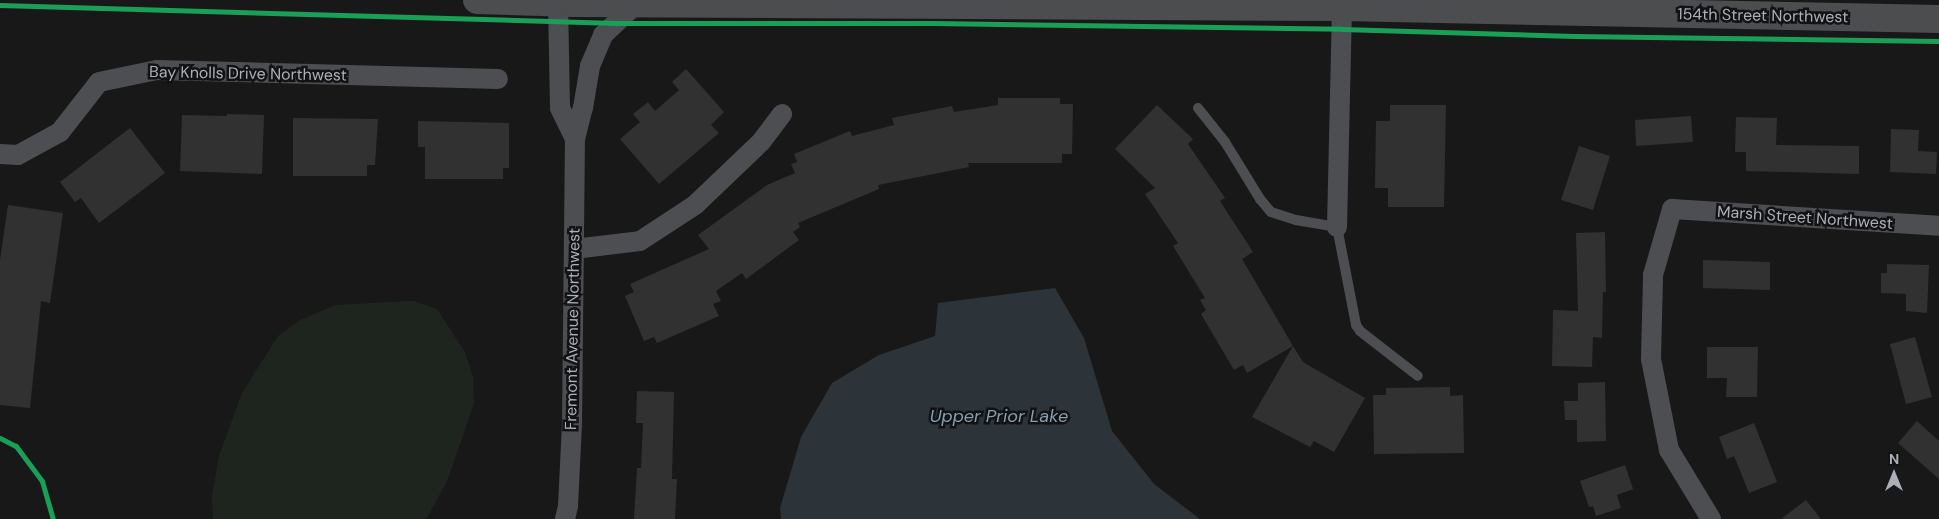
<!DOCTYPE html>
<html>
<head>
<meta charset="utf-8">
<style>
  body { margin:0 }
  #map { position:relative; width:1939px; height:519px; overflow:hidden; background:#181818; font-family:"DM Sans",sans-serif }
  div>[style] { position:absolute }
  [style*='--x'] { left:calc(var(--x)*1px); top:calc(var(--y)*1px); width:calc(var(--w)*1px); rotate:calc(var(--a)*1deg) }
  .green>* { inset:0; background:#1e251f }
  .water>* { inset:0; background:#2c3439 }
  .building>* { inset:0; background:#313132 }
  .lane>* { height:10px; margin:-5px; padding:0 5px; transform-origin:5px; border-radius:5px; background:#4c4e51 }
  .street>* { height:20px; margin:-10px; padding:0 10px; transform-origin:10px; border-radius:10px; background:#4c4e51 }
  .secondary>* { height:28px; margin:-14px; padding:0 14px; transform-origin:14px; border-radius:14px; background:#4b4d4f }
  .cycleway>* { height:5px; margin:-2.5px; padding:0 2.5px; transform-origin:2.5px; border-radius:2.5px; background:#1a9f57 }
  span { translate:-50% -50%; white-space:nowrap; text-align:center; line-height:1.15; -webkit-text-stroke:5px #121214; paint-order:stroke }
  .street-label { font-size:16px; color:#aab0b8 }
  .water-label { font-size:18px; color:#84a0b1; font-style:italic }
  .north { position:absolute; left:1869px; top:449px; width:50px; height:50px; -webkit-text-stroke:4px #121214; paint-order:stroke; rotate:0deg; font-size:14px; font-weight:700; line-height:20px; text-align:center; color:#aab0b8 }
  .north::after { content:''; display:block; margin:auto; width:18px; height:22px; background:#aab0b8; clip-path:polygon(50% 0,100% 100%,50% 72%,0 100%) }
</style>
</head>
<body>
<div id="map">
  <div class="green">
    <div style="clip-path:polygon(413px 301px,437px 309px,465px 352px,473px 377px,474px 404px,447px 481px,428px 516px,425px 519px,213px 519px,212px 497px,219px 456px,242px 393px,278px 336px,300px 320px,336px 305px)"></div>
  </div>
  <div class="water">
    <div style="clip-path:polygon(1055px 288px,1084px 338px,1112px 431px,1154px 484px,1200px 519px,781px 519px,780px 508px,801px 437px,832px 383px,879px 355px,935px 336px,938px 303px)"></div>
  </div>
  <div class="building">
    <div style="clip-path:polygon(686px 69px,724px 112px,711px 125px,719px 133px,659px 184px,620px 139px,640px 122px,633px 114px,648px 102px,655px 111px,679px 90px,672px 82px)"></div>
    <div style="clip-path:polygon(998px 98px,1060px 98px,1060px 104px,1073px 104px,1072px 154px,1062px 154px,1062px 163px,968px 163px,969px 167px,878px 185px,879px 189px,798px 223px,800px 227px,793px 232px,799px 240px,746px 279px,742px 273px,716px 291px,721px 301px,713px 304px,719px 316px,657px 343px,654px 337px,644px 341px,625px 296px,634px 292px,630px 284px,709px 249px,698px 235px,767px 185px,795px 173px,791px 164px,797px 162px,794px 154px,850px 131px,852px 136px,894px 125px,892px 118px,952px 106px,954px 112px,998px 105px)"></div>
    <div style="clip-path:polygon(1157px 105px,1193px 139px,1188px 144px,1225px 198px,1220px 201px,1253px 252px,1242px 259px,1293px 346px,1247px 373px,1243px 365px,1234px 370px,1201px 314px,1206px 310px,1200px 300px,1205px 298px,1173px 246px,1178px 243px,1145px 194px,1155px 188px,1115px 149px)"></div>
    <div style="clip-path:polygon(1390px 105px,1446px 105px,1444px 207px,1388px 207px,1388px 188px,1375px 188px,1376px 121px,1390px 121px)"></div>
    <div style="clip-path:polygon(227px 114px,264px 115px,262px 174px,180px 171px,182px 115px,227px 116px)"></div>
    <div style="clip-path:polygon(1691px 116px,1693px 142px,1636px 146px,1635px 120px)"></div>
    <div style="clip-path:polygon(1736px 117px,1777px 118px,1776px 145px,1859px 146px,1859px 174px,1746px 171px,1746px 152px,1735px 152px)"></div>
    <div style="clip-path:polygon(293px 118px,378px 119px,375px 165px,367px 165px,367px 176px,293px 176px)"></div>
    <div style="clip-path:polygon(418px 121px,509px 123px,509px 168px,503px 168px,503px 179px,425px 179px,425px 147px,418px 147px)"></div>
    <div style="clip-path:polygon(130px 128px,165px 173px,99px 223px,81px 198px,75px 202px,60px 182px)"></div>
    <div style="clip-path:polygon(1891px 129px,1919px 130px,1918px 151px,1937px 152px,1936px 174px,1890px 172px)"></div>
    <div style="clip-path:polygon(1579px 146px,1610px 156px,1593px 210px,1561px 200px)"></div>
    <div style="clip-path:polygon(8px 205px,63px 213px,50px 303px,41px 301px,30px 408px,0 405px,0 260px)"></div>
    <div style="clip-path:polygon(1605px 232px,1606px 292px,1603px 292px,1602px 338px,1593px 337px,1592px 367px,1552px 366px,1553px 310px,1578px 311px,1576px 233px)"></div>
    <div style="clip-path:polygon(1703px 260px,1770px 262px,1770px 290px,1703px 288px)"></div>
    <div style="clip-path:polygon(1887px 264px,1929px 265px,1927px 313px,1906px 311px,1906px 294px,1881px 293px,1881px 273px,1887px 273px)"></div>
    <div style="clip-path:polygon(1915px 337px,1932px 397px,1906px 404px,1890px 344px)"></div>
    <div style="clip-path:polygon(1293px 346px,1303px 362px,1365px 398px,1334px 452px,1314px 441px,1310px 447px,1252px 417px)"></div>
    <div style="clip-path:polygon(1707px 347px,1758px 347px,1757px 397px,1726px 397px,1727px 378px,1707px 378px)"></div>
    <div style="clip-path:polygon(1605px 382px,1606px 441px,1577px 442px,1577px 420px,1565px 420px,1564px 401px,1578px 401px,1578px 383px)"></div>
    <div style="clip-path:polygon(1450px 387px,1450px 396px,1463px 395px,1464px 453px,1374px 454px,1373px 395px,1386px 395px,1386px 388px)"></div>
    <div style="clip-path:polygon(637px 391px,674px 392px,672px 479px,677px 479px,675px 519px,634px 519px,637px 468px,641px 468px,643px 423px,636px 423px)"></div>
    <div style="clip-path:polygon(1917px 421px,1939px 441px,1939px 479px,1898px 443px)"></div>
    <div style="clip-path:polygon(1754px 423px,1777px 482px,1749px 493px,1734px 456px,1727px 459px,1719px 437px)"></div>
    <div style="clip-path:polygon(1625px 465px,1633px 489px,1617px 495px,1621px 508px,1596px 516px,1593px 506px,1589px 507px,1580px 481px)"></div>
    <div style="clip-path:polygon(1806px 500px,1821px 519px,1781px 519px)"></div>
  </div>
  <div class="lane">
    <div style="--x:1198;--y:108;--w:43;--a:51.5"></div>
    <div style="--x:1225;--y:142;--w:67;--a:58.4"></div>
    <div style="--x:1260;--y:199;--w:17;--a:50"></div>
    <div style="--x:1271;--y:212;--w:26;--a:18"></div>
    <div style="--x:1296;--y:220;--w:42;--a:9.7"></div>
    <div style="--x:1337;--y:227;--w:100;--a:79"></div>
    <div style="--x:1356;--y:325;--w:7;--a:56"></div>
    <div style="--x:1360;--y:331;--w:73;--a:37.8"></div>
  </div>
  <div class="street">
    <div style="--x:558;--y:2;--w:106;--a:88.9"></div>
    <div style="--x:560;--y:108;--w:34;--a:64"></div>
    <div style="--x:0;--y:154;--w:18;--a:3"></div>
    <div style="--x:18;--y:155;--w:48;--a:-28.7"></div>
    <div style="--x:60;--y:132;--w:63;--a:-52"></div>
    <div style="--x:99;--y:82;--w:59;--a:-11.7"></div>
    <div style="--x:157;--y:70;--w:341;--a:1.5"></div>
    <div style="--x:1337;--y:227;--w:227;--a:-88.7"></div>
    <div style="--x:574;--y:249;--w:66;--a:-6.9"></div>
    <div style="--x:640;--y:241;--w:66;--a:-33.2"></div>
    <div style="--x:695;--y:205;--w:91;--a:-43.7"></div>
    <div style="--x:761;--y:142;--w:35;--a:-53"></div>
    <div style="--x:565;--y:519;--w:13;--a:-77"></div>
    <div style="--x:568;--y:506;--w:82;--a:-87.2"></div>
    <div style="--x:572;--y:424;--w:285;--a:-89.4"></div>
    <div style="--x:575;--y:139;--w:32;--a:-76"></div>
    <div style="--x:583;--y:108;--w:43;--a:-80.5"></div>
    <div style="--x:590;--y:66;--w:34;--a:-67"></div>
    <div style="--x:603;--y:35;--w:47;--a:-43.3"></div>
    <div style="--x:1711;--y:519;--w:81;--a:-121.3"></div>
    <div style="--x:1669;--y:450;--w:93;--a:-101.2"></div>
    <div style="--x:1651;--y:359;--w:84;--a:-88.6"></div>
    <div style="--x:1653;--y:275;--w:69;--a:-73.9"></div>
    <div style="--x:1672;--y:209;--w:268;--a:3.6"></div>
  </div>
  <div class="secondary">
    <div style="--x:477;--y:0;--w:97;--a:1.8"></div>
    <div style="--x:574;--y:3;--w:768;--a:0.3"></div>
    <div style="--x:1342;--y:7;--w:597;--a:1.15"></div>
  </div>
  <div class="cycleway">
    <div style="--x:0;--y:5;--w:616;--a:1.67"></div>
    <div style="--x:616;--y:23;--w:317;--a:0"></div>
    <div style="--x:933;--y:23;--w:409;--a:0.8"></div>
    <div style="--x:1342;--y:29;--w:233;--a:1.7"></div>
    <div style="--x:1575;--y:36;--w:364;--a:0.8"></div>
    <div style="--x:0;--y:438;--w:18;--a:27"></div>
    <div style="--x:16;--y:446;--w:44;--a:53.4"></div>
    <div style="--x:42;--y:481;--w:40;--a:74"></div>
  </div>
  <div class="street-label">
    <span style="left:1763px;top:16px;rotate:1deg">154th Street Northwest</span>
    <span style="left:248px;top:74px;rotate:1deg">Bay Knolls Drive Northwest</span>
    <span style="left:1805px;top:218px;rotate:4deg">Marsh Street Northwest</span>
    <span style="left:573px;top:329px;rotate:-89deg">Fremont Avenue Northwest</span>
  </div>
  <div class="water-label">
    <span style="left:999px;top:416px">Upper Prior Lake</span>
  </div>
  <div class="north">N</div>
</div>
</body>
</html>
